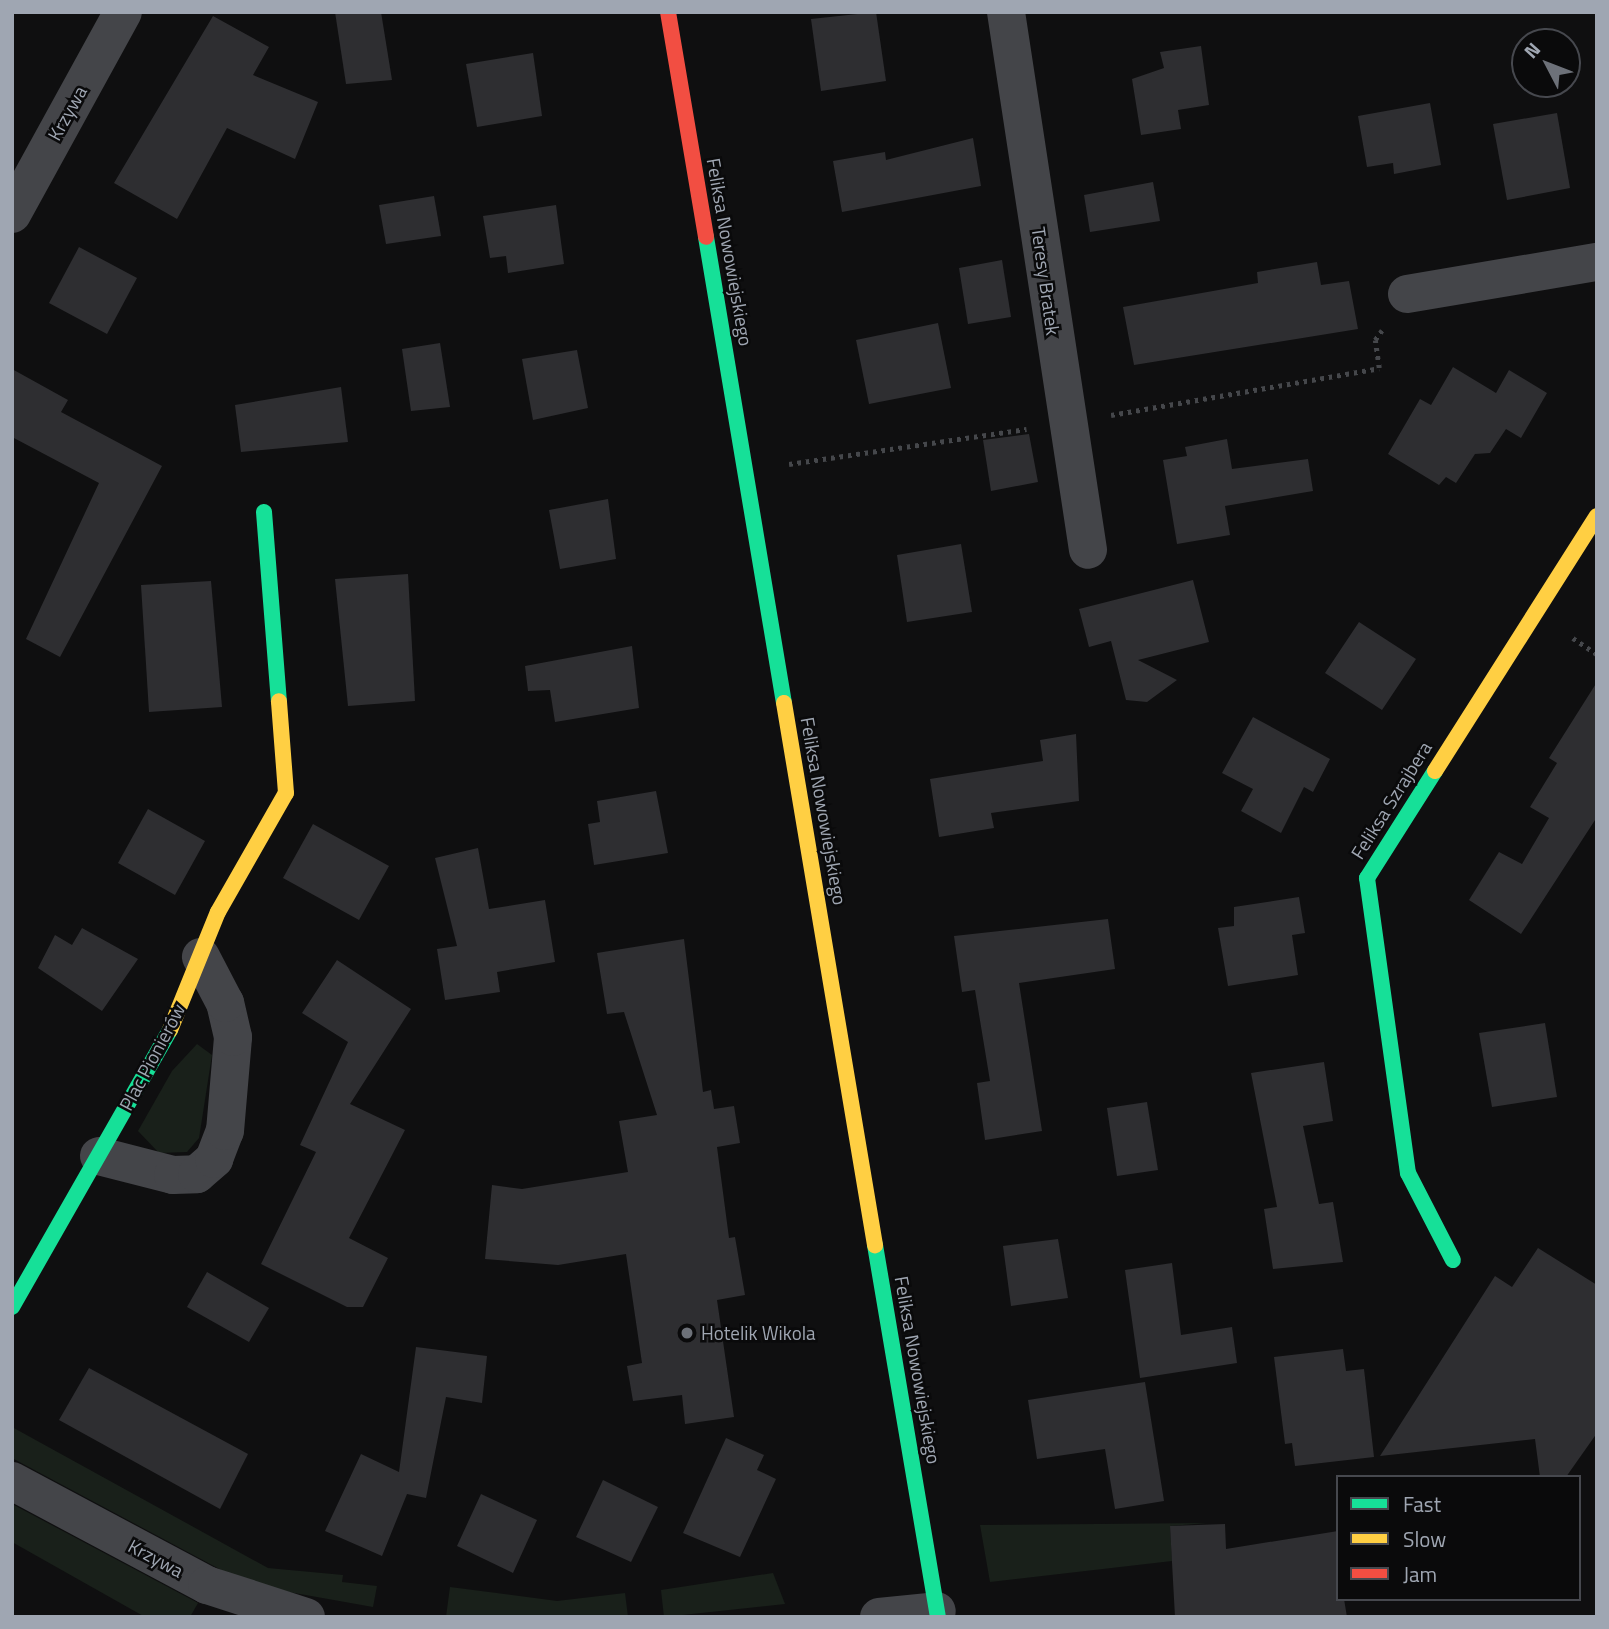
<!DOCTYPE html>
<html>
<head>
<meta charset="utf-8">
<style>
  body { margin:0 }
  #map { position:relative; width:1609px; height:1629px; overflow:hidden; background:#0f0f10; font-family:"Titillium Web",sans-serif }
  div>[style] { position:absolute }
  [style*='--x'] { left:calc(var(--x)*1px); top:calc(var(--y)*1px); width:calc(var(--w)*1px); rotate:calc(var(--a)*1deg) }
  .green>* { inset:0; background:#19201a }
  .building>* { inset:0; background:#2e2e31 }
  .path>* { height:4.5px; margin-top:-2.25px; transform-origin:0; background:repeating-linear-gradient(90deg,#45474b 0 3.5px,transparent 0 8.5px) }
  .street>* { height:38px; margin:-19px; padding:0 19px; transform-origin:19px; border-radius:19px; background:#444549 }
  .fast>* { height:16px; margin:-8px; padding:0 8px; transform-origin:8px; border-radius:8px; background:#16e098 }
  .slow>* { height:16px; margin:-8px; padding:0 8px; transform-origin:8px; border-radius:8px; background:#ffcf43 }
  .jam>* { height:16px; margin:-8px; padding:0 8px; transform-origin:8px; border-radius:8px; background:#f24e42 }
  .dots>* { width:19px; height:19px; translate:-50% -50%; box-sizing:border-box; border:4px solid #0a0a0b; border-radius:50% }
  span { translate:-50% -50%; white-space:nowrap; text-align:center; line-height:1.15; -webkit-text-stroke:5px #0a0a0b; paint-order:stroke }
  .street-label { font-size:19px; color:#9fa6b2 }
  .poi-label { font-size:19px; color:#9fa6b2 }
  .left { translate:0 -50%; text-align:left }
  .frame { position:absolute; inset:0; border:14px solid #9fa6b2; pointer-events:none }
  .legend { position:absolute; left:1336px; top:1475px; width:245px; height:126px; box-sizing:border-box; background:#0a0a0b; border:2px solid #46484e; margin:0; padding:9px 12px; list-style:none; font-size:21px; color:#9fa6b2 }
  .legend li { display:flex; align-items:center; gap:14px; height:35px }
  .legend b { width:35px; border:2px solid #46484e }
  .north { position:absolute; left:1511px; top:28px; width:70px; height:70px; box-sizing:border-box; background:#0a0a0b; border:2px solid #46484e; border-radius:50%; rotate:312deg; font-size:19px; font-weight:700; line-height:28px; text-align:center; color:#9fa6b2 }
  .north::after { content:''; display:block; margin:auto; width:24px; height:32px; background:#6d7179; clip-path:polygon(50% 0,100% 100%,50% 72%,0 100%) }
</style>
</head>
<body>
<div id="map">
  <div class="green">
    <div style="clip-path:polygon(197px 1044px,212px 1055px,199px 1138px,187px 1152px,159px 1153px,138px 1131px,172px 1071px)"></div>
    <div style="clip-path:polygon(12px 1427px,268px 1568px,343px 1575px,342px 1582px,377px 1586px,373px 1607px,272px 1589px,227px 1573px,12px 1458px)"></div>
    <div style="clip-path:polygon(12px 1504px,198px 1603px,190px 1617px,145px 1617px,12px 1542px)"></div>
    <div style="clip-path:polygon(1207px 1523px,1170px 1526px,1172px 1561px,990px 1582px,980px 1525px)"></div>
    <div style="clip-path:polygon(773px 1573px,785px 1604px,664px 1617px,661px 1590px)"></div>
    <div style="clip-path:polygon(450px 1587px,557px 1601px,625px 1593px,628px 1617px,446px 1617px)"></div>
  </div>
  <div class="building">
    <div style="clip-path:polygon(335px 12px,381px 12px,392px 80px,346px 84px)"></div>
    <div style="clip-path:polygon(876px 12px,886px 81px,821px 91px,811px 19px)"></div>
    <div style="clip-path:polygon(213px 16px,269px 47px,253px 75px,318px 102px,295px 159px,227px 128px,177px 219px,114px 183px)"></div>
    <div style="clip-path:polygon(1201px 46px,1209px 105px,1178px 110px,1181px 129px,1141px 135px,1132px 79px,1164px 68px,1160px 52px)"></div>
    <div style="clip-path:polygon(533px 53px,542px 116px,477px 127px,466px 64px)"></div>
    <div style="clip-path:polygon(1430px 103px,1441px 165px,1394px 174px,1393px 163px,1367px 167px,1358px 116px)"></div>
    <div style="clip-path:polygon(1557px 113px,1570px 188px,1507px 200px,1493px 124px)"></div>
    <div style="clip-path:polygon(973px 138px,981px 186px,842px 212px,833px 161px,885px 152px,886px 160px)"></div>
    <div style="clip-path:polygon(1153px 182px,1160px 221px,1090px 232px,1084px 195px)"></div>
    <div style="clip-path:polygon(434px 196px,441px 236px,386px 244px,379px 205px)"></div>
    <div style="clip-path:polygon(556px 205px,564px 264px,508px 273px,506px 256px,490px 258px,483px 216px)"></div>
    <div style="clip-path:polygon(79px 247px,137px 278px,107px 334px,49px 303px)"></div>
    <div style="clip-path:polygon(1002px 260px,1011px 317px,968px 324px,959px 268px)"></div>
    <div style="clip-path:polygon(1317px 262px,1321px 285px,1349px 281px,1358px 329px,1134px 365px,1123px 307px,1258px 283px,1257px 272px)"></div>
    <div style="clip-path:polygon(938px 323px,951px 388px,869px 404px,856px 340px)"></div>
    <div style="clip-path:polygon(440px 343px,450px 407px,411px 411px,402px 349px)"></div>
    <div style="clip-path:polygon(577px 350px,588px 408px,533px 420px,522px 359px)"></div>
    <div style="clip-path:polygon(1453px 367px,1496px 393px,1509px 370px,1547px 393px,1521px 438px,1506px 429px,1490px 453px,1475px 454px,1456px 483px,1446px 477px,1439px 485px,1388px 454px,1420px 399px,1431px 405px)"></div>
    <div style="clip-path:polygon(12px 369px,68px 400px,61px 412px,162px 466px,60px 657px,26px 639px,99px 483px,12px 437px)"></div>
    <div style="clip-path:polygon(341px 387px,348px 442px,241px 452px,235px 405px)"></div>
    <div style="clip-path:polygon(1029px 434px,1038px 482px,991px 491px,983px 440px)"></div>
    <div style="clip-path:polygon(1227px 439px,1232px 469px,1308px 459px,1313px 491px,1225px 506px,1230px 535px,1177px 544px,1163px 460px,1187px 456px,1185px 447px)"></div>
    <div style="clip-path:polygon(608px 499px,616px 559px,560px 569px,549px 510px)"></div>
    <div style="clip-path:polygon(961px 544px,972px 612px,907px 622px,897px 555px)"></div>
    <div style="clip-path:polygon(408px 574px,415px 701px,348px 706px,335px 579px)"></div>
    <div style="clip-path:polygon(1193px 580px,1209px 642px,1138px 660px,1177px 680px,1147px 702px,1126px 700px,1111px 641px,1089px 647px,1079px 609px)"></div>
    <div style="clip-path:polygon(211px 581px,222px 707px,149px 712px,141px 585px)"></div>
    <div style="clip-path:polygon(1359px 622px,1416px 659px,1382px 710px,1325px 673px)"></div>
    <div style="clip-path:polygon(632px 646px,639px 708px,555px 722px,550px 690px,528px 691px,525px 666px)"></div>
    <div style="clip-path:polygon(1597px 682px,1597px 817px,1521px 934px,1469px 900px,1499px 852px,1522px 864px,1549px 818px,1530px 807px,1557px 763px,1549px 758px)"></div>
    <div style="clip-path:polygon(1253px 717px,1330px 759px,1313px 792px,1304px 787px,1281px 833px,1241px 811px,1253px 789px,1222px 773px)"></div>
    <div style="clip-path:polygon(1076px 734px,1079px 801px,991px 813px,994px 828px,939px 837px,930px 779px,1043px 761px,1040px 740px)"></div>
    <div style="clip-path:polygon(656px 791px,668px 853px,594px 865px,588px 824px,600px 822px,597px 801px)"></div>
    <div style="clip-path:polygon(148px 809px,205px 841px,175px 895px,118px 863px)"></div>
    <div style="clip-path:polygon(313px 824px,389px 866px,359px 920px,283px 878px)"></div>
    <div style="clip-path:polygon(478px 848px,489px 909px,545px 900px,555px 962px,497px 972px,500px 992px,445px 1000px,437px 949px,457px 946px,435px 858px)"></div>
    <div style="clip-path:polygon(1299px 897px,1305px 933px,1292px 935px,1298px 975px,1228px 986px,1218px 928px,1234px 926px,1234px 907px)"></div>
    <div style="clip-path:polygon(1108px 919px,1115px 969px,1019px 983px,1042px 1131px,985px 1140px,977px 1083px,990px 1081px,975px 990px,962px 992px,954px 936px)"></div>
    <div style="clip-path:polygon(82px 928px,138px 959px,102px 1011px,38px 968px,55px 935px,72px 945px)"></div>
    <div style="clip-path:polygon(684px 939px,703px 1092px,711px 1090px,714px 1109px,734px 1106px,740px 1143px,717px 1147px,729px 1238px,735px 1237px,745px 1295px,717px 1300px,734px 1417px,685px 1424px,682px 1395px,633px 1401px,627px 1366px,642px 1363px,626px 1254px,558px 1265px,485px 1259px,492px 1185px,522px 1189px,628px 1172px,619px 1121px,657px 1115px,624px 1012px,607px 1014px,597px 953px)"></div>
    <div style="clip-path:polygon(337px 960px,411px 1009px,350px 1104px,405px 1130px,349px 1238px,388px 1258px,363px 1307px,347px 1307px,261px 1264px,316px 1152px,300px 1145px,348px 1042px,302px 1013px)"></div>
    <div style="clip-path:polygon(1545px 1023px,1557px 1097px,1492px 1107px,1479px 1033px)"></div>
    <div style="clip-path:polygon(1324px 1062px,1333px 1121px,1303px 1126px,1319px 1204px,1333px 1202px,1343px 1262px,1273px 1269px,1264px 1209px,1277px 1207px,1251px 1073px)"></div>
    <div style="clip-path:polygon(1147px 1102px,1158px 1170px,1117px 1176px,1107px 1108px)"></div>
    <div style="clip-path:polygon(1058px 1239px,1068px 1298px,1011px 1306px,1003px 1246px)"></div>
    <div style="clip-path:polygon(1538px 1248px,1597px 1285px,1597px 1433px,1566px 1477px,1540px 1477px,1535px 1439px,1380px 1456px,1495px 1276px,1512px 1287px)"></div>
    <div style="clip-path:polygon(1172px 1263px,1181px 1335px,1232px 1327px,1237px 1363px,1140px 1378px,1125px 1270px)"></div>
    <div style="clip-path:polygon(207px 1272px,269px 1308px,249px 1342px,187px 1307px)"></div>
    <div style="clip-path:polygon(416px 1347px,487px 1356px,482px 1403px,446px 1397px,426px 1498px,407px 1494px,382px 1556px,325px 1531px,361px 1454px,399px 1472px)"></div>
    <div style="clip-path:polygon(1343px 1349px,1346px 1371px,1364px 1369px,1374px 1457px,1295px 1466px,1292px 1443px,1285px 1444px,1274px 1357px)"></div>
    <div style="clip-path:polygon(89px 1368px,248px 1454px,220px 1509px,59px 1420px)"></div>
    <div style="clip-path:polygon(1145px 1382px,1164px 1501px,1115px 1509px,1105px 1449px,1037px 1459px,1028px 1400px)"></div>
    <div style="clip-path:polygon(726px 1438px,764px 1455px,757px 1470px,776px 1479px,740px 1557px,683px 1533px)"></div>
    <div style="clip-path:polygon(603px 1480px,658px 1507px,631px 1562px,576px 1537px)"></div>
    <div style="clip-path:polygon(481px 1494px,537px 1520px,513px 1573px,457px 1546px)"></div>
    <div style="clip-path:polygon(1225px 1524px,1226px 1549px,1338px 1531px,1338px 1599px,1344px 1599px,1347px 1617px,1175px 1617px,1170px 1526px)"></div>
  </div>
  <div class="path">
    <div style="--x:1111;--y:415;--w:272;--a:-9.9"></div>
    <div style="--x:1379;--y:368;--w:28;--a:-98"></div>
    <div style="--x:1375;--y:340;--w:12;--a:-55"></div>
    <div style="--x:789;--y:464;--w:240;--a:-8.4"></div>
    <div style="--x:1573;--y:638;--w:29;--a:34"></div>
  </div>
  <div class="street">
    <div style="--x:1006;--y:12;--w:544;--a:81.33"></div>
    <div style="--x:12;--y:214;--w:230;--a:-61.2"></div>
    <div style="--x:1407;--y:294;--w:193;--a:-9.6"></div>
    <div style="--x:99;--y:1156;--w:76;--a:14.4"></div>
    <div style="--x:173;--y:1175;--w:24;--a:-2"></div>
    <div style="--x:197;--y:1174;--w:23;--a:-41"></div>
    <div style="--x:214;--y:1159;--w:30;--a:-69"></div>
    <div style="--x:225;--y:1131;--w:94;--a:-85.1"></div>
    <div style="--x:233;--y:1037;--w:35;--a:-103"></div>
    <div style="--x:225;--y:1003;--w:52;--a:-117.6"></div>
    <div style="--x:12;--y:1481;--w:221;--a:28.1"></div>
    <div style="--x:207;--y:1585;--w:104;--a:17.9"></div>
    <div style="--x:879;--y:1617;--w:58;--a:-5.9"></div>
  </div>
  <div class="fast">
    <div style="--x:706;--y:237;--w:472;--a:80.5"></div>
    <div style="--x:264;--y:512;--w:190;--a:85.5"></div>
    <div style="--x:1435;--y:771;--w:127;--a:122.4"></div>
    <div style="--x:1367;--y:878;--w:298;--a:82.1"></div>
    <div style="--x:1408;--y:1173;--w:98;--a:62.7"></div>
    <div style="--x:875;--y:1245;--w:377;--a:80.4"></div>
    <div style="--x:12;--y:1307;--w:319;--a:-60.3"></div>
  </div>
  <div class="slow">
    <div style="--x:784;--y:703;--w:550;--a:80.47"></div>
    <div style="--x:1435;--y:771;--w:302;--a:-57.6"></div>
    <div style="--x:170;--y:1030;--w:127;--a:-67.9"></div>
    <div style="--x:218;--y:912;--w:137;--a:-60.3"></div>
    <div style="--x:286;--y:793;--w:92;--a:-94.4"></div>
  </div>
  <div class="jam">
    <div style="--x:668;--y:12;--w:228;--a:80.4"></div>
  </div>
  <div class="dots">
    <div style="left:687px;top:1333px;background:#6d7179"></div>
  </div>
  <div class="street-label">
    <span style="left:67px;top:113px;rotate:-61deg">Krzywa</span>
    <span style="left:730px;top:252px;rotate:80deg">Feliksa Nowowiejskiego</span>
    <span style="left:1046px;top:281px;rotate:82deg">Teresy Bratek</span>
    <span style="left:1391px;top:800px;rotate:-58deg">Feliksa Szrajbera</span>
    <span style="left:824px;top:811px;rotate:80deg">Feliksa Nowowiejskiego</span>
    <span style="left:152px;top:1057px;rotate:-62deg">Plac Pionierów</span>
    <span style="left:918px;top:1370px;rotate:80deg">Feliksa Nowowiejskiego</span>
    <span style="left:156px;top:1558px;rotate:28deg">Krzywa</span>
  </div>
  <div class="poi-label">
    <span class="left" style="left:701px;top:1333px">Hotelik Wikola</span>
  </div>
  <div class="frame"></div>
  <ul class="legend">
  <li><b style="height:9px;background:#16e098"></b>Fast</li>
  <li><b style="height:9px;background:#ffcf43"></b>Slow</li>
  <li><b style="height:9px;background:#f24e42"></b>Jam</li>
  </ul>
  <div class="north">N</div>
</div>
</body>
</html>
